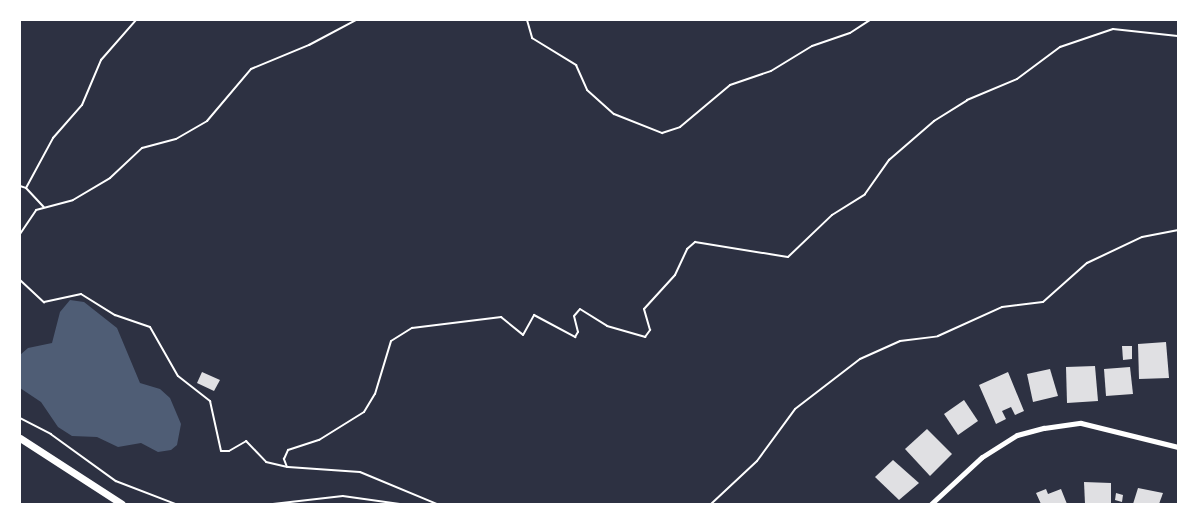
<!DOCTYPE html>
<html>
<head>
<meta charset="utf-8">
<style>
  body { margin:0 }
  #map { position:relative; width:1198px; height:524px; overflow:hidden; background:#2d3142; font-family:"Work Sans",sans-serif }
  div>[style] { position:absolute }
  [style*='--x'] { left:calc(var(--x)*1px); top:calc(var(--y)*1px); width:calc(var(--w)*1px); rotate:calc(var(--a)*1deg) }
  .water>* { inset:0; background:#4f5d75 }
  .building>* { inset:0; background:#e0e0e3 }
  .path>* { height:1.5px; margin:-0.75px; padding:0 0.75px; transform-origin:0.75px; border-radius:0.75px; background:#fff }
  .service>* { height:2px; margin:-1px; padding:0 1px; transform-origin:1px; border-radius:1px; background:#fff }
  .minor>* { height:5px; margin:-2.5px; padding:0 2.5px; transform-origin:2.5px; border-radius:2.5px; background:#fff }
  .tertiary>* { height:7px; margin:-3.5px; padding:0 3.5px; transform-origin:3.5px; border-radius:3.5px; background:#fff }
  span { translate:-50% -50%; white-space:nowrap; text-align:center; line-height:1.15; -webkit-text-stroke:5px #fff; paint-order:stroke }
  .frame { position:absolute; inset:0; border:21px solid #fff; pointer-events:none }
</style>
</head>
<body>
<div id="map">
  <div class="water">
    <div style="clip-path:polygon(70px 300px,84px 302px,117px 328px,140px 383px,160px 389px,170px 398px,181px 424px,177px 445px,171px 450px,158px 452px,141px 443px,118px 447px,97px 437px,72px 436px,58px 427px,41px 402px,20px 388px,20px 355px,28px 348px,52px 343px,60px 312px)"></div>
  </div>
  <div class="building">
    <div style="clip-path:polygon(1166px 342px,1169px 378px,1139px 379px,1138px 344px)"></div>
    <div style="clip-path:polygon(1122px 346px,1132px 346px,1132px 359px,1123px 360px)"></div>
    <div style="clip-path:polygon(1095px 366px,1098px 401px,1067px 403px,1066px 367px)"></div>
    <div style="clip-path:polygon(1130px 367px,1133px 394px,1106px 396px,1104px 369px)"></div>
    <div style="clip-path:polygon(1050px 369px,1058px 396px,1033px 402px,1027px 374px)"></div>
    <div style="clip-path:polygon(202px 372px,220px 380px,214px 391px,197px 383px)"></div>
    <div style="clip-path:polygon(1008px 372px,1024px 411px,1015px 415px,1011px 407px,1002px 411px,1006px 419px,996px 424px,979px 385px)"></div>
    <div style="clip-path:polygon(964px 400px,978px 421px,958px 435px,944px 414px)"></div>
    <div style="clip-path:polygon(927px 429px,952px 454px,930px 476px,905px 449px)"></div>
    <div style="clip-path:polygon(893px 460px,919px 483px,899px 500px,875px 477px)"></div>
    <div style="clip-path:polygon(1084px 482px,1111px 483px,1111px 504px,1085px 504px)"></div>
    <div style="clip-path:polygon(1138px 488px,1163px 493px,1159px 504px,1133px 504px)"></div>
    <div style="clip-path:polygon(1046px 489px,1048px 494px,1061px 489px,1067px 504px,1041px 504px,1036px 493px)"></div>
    <div style="clip-path:polygon(1116px 493px,1123px 495px,1122px 502px,1115px 500px)"></div>
  </div>
  <div class="path">
    <div style="--x:20;--y:418;--w:35;--a:27"></div>
    <div style="--x:51;--y:434;--w:80;--a:35.9"></div>
    <div style="--x:116;--y:481;--w:64;--a:21"></div>
    <div style="--x:273;--y:504;--w:70;--a:-6.5"></div>
    <div style="--x:343;--y:496;--w:59;--a:7.9"></div>
  </div>
  <div class="service">
    <div style="--x:527;--y:20;--w:19;--a:74"></div>
    <div style="--x:532;--y:38;--w:52;--a:31.5"></div>
    <div style="--x:576;--y:65;--w:27;--a:66"></div>
    <div style="--x:587;--y:90;--w:36;--a:42"></div>
    <div style="--x:614;--y:114;--w:52;--a:21.6"></div>
    <div style="--x:662;--y:133;--w:19;--a:-18"></div>
    <div style="--x:680;--y:127;--w:65;--a:-40"></div>
    <div style="--x:730;--y:85;--w:43;--a:-18.9"></div>
    <div style="--x:771;--y:71;--w:48;--a:-31.4"></div>
    <div style="--x:812;--y:46;--w:40;--a:-18.9"></div>
    <div style="--x:850;--y:33;--w:24;--a:-33"></div>
    <div style="--x:20;--y:186;--w:6;--a:18"></div>
    <div style="--x:26;--y:188;--w:57;--a:-61.6"></div>
    <div style="--x:53;--y:138;--w:44;--a:-48.7"></div>
    <div style="--x:82;--y:105;--w:49;--a:-67.1"></div>
    <div style="--x:101;--y:60;--w:53;--a:-48.8"></div>
    <div style="--x:26;--y:188;--w:26;--a:47"></div>
    <div style="--x:20;--y:234;--w:29;--a:-56"></div>
    <div style="--x:36;--y:210;--w:38;--a:-15"></div>
    <div style="--x:73;--y:200;--w:43;--a:-30.7"></div>
    <div style="--x:110;--y:178;--w:44;--a:-43.2"></div>
    <div style="--x:142;--y:148;--w:35;--a:-15"></div>
    <div style="--x:176;--y:139;--w:36;--a:-30"></div>
    <div style="--x:207;--y:121;--w:68;--a:-49.8"></div>
    <div style="--x:251;--y:69;--w:63;--a:-22.5"></div>
    <div style="--x:309;--y:45;--w:53;--a:-28"></div>
    <div style="--x:20;--y:280;--w:33;--a:43"></div>
    <div style="--x:44;--y:302;--w:38;--a:-12"></div>
    <div style="--x:81;--y:294;--w:40;--a:32"></div>
    <div style="--x:115;--y:315;--w:37;--a:19"></div>
    <div style="--x:150;--y:327;--w:56;--a:60.3"></div>
    <div style="--x:178;--y:376;--w:41;--a:38"></div>
    <div style="--x:210;--y:401;--w:51;--a:77.6"></div>
    <div style="--x:221;--y:451;--w:8;--a:0"></div>
    <div style="--x:229;--y:451;--w:20;--a:-30"></div>
    <div style="--x:246;--y:441;--w:29;--a:46"></div>
    <div style="--x:266;--y:462;--w:22;--a:13"></div>
    <div style="--x:287;--y:467;--w:9;--a:-111"></div>
    <div style="--x:284;--y:459;--w:10;--a:-66"></div>
    <div style="--x:288;--y:450;--w:33;--a:-18"></div>
    <div style="--x:319;--y:440;--w:53;--a:-31.9"></div>
    <div style="--x:364;--y:412;--w:21;--a:-59"></div>
    <div style="--x:375;--y:394;--w:55;--a:-73.2"></div>
    <div style="--x:391;--y:341;--w:25;--a:-32"></div>
    <div style="--x:412;--y:328;--w:90;--a:-7"></div>
    <div style="--x:501;--y:317;--w:28;--a:39"></div>
    <div style="--x:523;--y:335;--w:23;--a:-61"></div>
    <div style="--x:534;--y:315;--w:47;--a:28.2"></div>
    <div style="--x:575;--y:337;--w:6;--a:-59"></div>
    <div style="--x:578;--y:332;--w:16;--a:-104"></div>
    <div style="--x:574;--y:316;--w:9;--a:-49"></div>
    <div style="--x:580;--y:309;--w:32;--a:32"></div>
    <div style="--x:607;--y:326;--w:40;--a:16"></div>
    <div style="--x:645;--y:337;--w:9;--a:-54"></div>
    <div style="--x:650;--y:330;--w:22;--a:-106"></div>
    <div style="--x:644;--y:309;--w:46;--a:-47.6"></div>
    <div style="--x:675;--y:275;--w:29;--a:-65"></div>
    <div style="--x:687;--y:249;--w:11;--a:-41"></div>
    <div style="--x:695;--y:242;--w:94;--a:9.2"></div>
    <div style="--x:788;--y:257;--w:61;--a:-43.7"></div>
    <div style="--x:832;--y:215;--w:39;--a:-32"></div>
    <div style="--x:865;--y:194;--w:42;--a:-54.8"></div>
    <div style="--x:889;--y:160;--w:60;--a:-40.9"></div>
    <div style="--x:934;--y:121;--w:39;--a:-32"></div>
    <div style="--x:967;--y:100;--w:54;--a:-22.8"></div>
    <div style="--x:1017;--y:79;--w:54;--a:-36.7"></div>
    <div style="--x:1060;--y:47;--w:56;--a:-18.8"></div>
    <div style="--x:1113;--y:29;--w:65;--a:6.1"></div>
    <div style="--x:288;--y:467;--w:72;--a:4"></div>
    <div style="--x:360;--y:472;--w:83;--a:22.6"></div>
    <div style="--x:711;--y:504;--w:63;--a:-43.1"></div>
    <div style="--x:757;--y:461;--w:64;--a:-53.8"></div>
    <div style="--x:795;--y:409;--w:82;--a:-37.6"></div>
    <div style="--x:860;--y:359;--w:44;--a:-24.2"></div>
    <div style="--x:900;--y:341;--w:38;--a:-7"></div>
    <div style="--x:938;--y:336;--w:70;--a:-24.4"></div>
    <div style="--x:1002;--y:307;--w:41;--a:-7"></div>
    <div style="--x:1043;--y:302;--w:59;--a:-41.6"></div>
    <div style="--x:1087;--y:263;--w:61;--a:-25.3"></div>
    <div style="--x:1142;--y:237;--w:37;--a:-11"></div>
  </div>
  <div class="minor">
    <div style="--x:931;--y:504;--w:69;--a:-42.7"></div>
    <div style="--x:982;--y:457;--w:41;--a:-32.2"></div>
    <div style="--x:1017;--y:435;--w:28;--a:-15"></div>
    <div style="--x:1044;--y:428;--w:37;--a:-8"></div>
    <div style="--x:1081;--y:423;--w:100;--a:13.9"></div>
  </div>
  <div class="tertiary">
    <div style="--x:20;--y:438;--w:121;--a:32.9"></div>
  </div>
  <div class="frame"></div>
</div>
</body>
</html>
